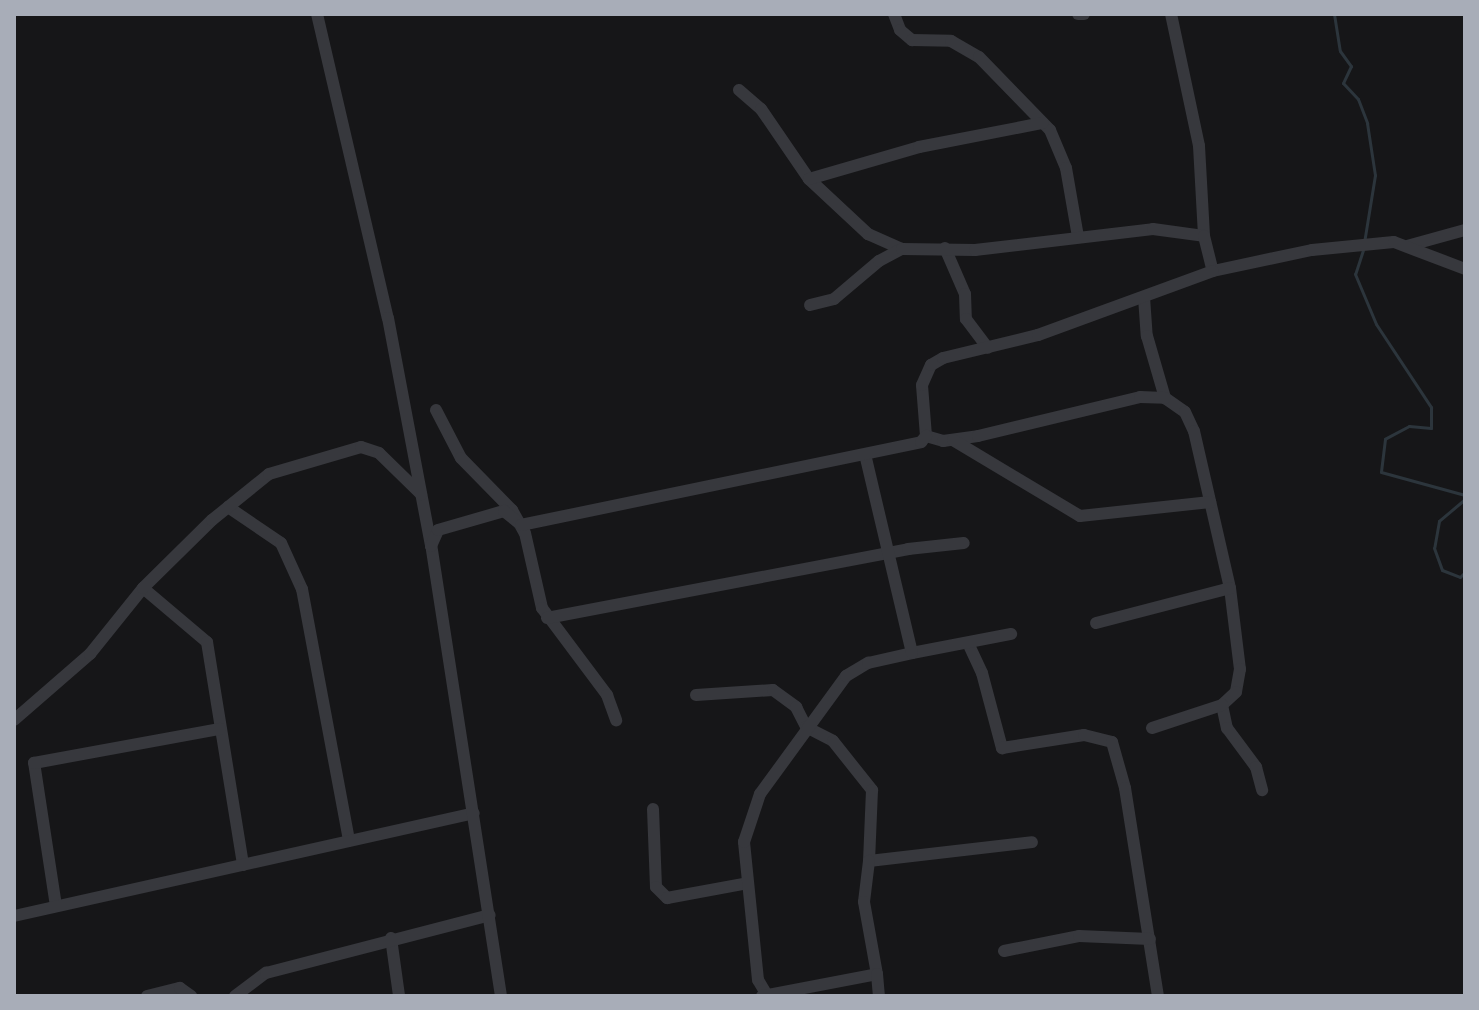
<!DOCTYPE html>
<html>
<head>
<meta charset="utf-8">
<style>
  body { margin:0 }
  #map { position:relative; width:1479px; height:1010px; overflow:hidden; background:#161618; font-family:Karla,sans-serif }
  div>[style] { position:absolute }
  [style*='--x'] { left:calc(var(--x)*1px); top:calc(var(--y)*1px); width:calc(var(--w)*1px); rotate:calc(var(--a)*1deg) }
  .stream>* { height:3px; margin:-1.5px; padding:0 1.5px; transform-origin:1.5px; border-radius:1.5px; background:#2c353c }
  .minor>* { height:12px; margin:-6px; padding:0 6px; transform-origin:6px; border-radius:6px; background:#37383d }
  span { translate:-50% -50%; white-space:nowrap; text-align:center; line-height:1.15; -webkit-text-stroke:6px #111113; paint-order:stroke }
  .frame { position:absolute; inset:0; border:16px solid #a8adb8; pointer-events:none }
</style>
</head>
<body>
<div id="map">
  <div class="stream">
    <div style="--x:1334;--y:14;--w:37;--a:81"></div>
    <div style="--x:1340;--y:51;--w:19;--a:54"></div>
    <div style="--x:1351;--y:66;--w:19;--a:115"></div>
    <div style="--x:1343;--y:83;--w:22;--a:47"></div>
    <div style="--x:1358;--y:99;--w:26;--a:69"></div>
    <div style="--x:1367;--y:123;--w:53;--a:81.3"></div>
    <div style="--x:1375;--y:175;--w:69;--a:99.2"></div>
    <div style="--x:1363;--y:250;--w:25;--a:108"></div>
    <div style="--x:1355;--y:274;--w:54;--a:67.2"></div>
    <div style="--x:1376;--y:324;--w:100;--a:56.5"></div>
    <div style="--x:1431;--y:407;--w:21;--a:90"></div>
    <div style="--x:1431;--y:428;--w:22;--a:-175"></div>
    <div style="--x:1409;--y:426;--w:27;--a:152"></div>
    <div style="--x:1385;--y:439;--w:33;--a:97"></div>
    <div style="--x:1381;--y:472;--w:87;--a:15.3"></div>
    <div style="--x:1465;--y:499;--w:34;--a:140"></div>
    <div style="--x:1439;--y:521;--w:27;--a:100"></div>
    <div style="--x:1434;--y:548;--w:23;--a:70"></div>
    <div style="--x:1442;--y:570;--w:19;--a:21"></div>
    <div style="--x:1460;--y:577;--w:7;--a:-45"></div>
  </div>
  <div class="minor">
    <div style="--x:317;--y:14;--w:312;--a:76.9"></div>
    <div style="--x:388;--y:318;--w:232;--a:79.3"></div>
    <div style="--x:894;--y:14;--w:17;--a:69"></div>
    <div style="--x:900;--y:30;--w:16;--a:40"></div>
    <div style="--x:912;--y:40;--w:39;--a:1"></div>
    <div style="--x:951;--y:41;--w:32;--a:30"></div>
    <div style="--x:979;--y:57;--w:102;--a:45.8"></div>
    <div style="--x:1050;--y:130;--w:41;--a:67.2"></div>
    <div style="--x:1066;--y:168;--w:70;--a:80.1"></div>
    <div style="--x:1078;--y:14;--w:6;--a:0"></div>
    <div style="--x:1171;--y:14;--w:135;--a:78"></div>
    <div style="--x:1199;--y:146;--w:90;--a:86.8"></div>
    <div style="--x:739;--y:90;--w:29;--a:41"></div>
    <div style="--x:761;--y:109;--w:85;--a:55.6"></div>
    <div style="--x:809;--y:179;--w:81;--a:43"></div>
    <div style="--x:868;--y:234;--w:37;--a:24"></div>
    <div style="--x:809;--y:179;--w:115;--a:-16.2"></div>
    <div style="--x:919;--y:147;--w:126;--a:-11"></div>
    <div style="--x:1407;--y:246;--w:60;--a:-15.4"></div>
    <div style="--x:945;--y:248;--w:50;--a:66.5"></div>
    <div style="--x:965;--y:294;--w:25;--a:88"></div>
    <div style="--x:966;--y:319;--w:36;--a:53"></div>
    <div style="--x:1144;--y:297;--w:39;--a:86"></div>
    <div style="--x:1147;--y:336;--w:65;--a:73.8"></div>
    <div style="--x:1165;--y:398;--w:24;--a:35"></div>
    <div style="--x:1185;--y:412;--w:21;--a:65"></div>
    <div style="--x:1194;--y:431;--w:161;--a:77.1"></div>
    <div style="--x:1230;--y:588;--w:82;--a:83"></div>
    <div style="--x:1240;--y:669;--w:23;--a:100"></div>
    <div style="--x:1236;--y:692;--w:19;--a:137"></div>
    <div style="--x:1222;--y:705;--w:24;--a:78"></div>
    <div style="--x:1227;--y:728;--w:49;--a:53.4"></div>
    <div style="--x:1256;--y:767;--w:24;--a:75"></div>
    <div style="--x:810;--y:305;--w:25;--a:-14"></div>
    <div style="--x:834;--y:299;--w:59;--a:-40.2"></div>
    <div style="--x:879;--y:261;--w:26;--a:-28"></div>
    <div style="--x:902;--y:249;--w:73;--a:0.8"></div>
    <div style="--x:975;--y:250;--w:179;--a:-6.7"></div>
    <div style="--x:1153;--y:229;--w:51;--a:7.8"></div>
    <div style="--x:1204;--y:236;--w:36;--a:76"></div>
    <div style="--x:1213;--y:271;--w:101;--a:-12"></div>
    <div style="--x:1312;--y:250;--w:82;--a:-5.6"></div>
    <div style="--x:1394;--y:242;--w:76;--a:20.8"></div>
    <div style="--x:436;--y:410;--w:54;--a:62.5"></div>
    <div style="--x:461;--y:458;--w:73;--a:45.6"></div>
    <div style="--x:512;--y:510;--w:26;--a:61"></div>
    <div style="--x:525;--y:533;--w:77;--a:77.2"></div>
    <div style="--x:542;--y:608;--w:109;--a:53.2"></div>
    <div style="--x:607;--y:695;--w:27;--a:70"></div>
    <div style="--x:926;--y:436;--w:51;--a:-94.5"></div>
    <div style="--x:922;--y:385;--w:22;--a:-66"></div>
    <div style="--x:931;--y:365;--w:14;--a:-30"></div>
    <div style="--x:943;--y:358;--w:98;--a:-13.6"></div>
    <div style="--x:1038;--y:335;--w:186;--a:-20.1"></div>
    <div style="--x:926;--y:436;--w:18;--a:16"></div>
    <div style="--x:943;--y:441;--w:35;--a:-8"></div>
    <div style="--x:978;--y:436;--w:167;--a:-13.5"></div>
    <div style="--x:1140;--y:397;--w:25;--a:2"></div>
    <div style="--x:953;--y:440;--w:148;--a:30.9"></div>
    <div style="--x:1080;--y:516;--w:131;--a:-6.1"></div>
    <div style="--x:228;--y:507;--w:64;--a:34.2"></div>
    <div style="--x:281;--y:543;--w:51;--a:65.5"></div>
    <div style="--x:302;--y:589;--w:256;--a:79.4"></div>
    <div style="--x:143;--y:588;--w:84;--a:40.2"></div>
    <div style="--x:207;--y:642;--w:226;--a:80.8"></div>
    <div style="--x:547;--y:618;--w:368;--a:-10.8"></div>
    <div style="--x:908;--y:549;--w:56;--a:-6.1"></div>
    <div style="--x:1096;--y:623;--w:138;--a:-14.6"></div>
    <div style="--x:968;--y:643;--w:33;--a:65"></div>
    <div style="--x:982;--y:673;--w:78;--a:75.1"></div>
    <div style="--x:1002;--y:748;--w:83;--a:-9"></div>
    <div style="--x:1084;--y:735;--w:29;--a:14"></div>
    <div style="--x:1112;--y:742;--w:48;--a:74.2"></div>
    <div style="--x:1125;--y:788;--w:211;--a:81"></div>
    <div style="--x:912;--y:653;--w:101;--a:-10.9"></div>
    <div style="--x:696;--y:695;--w:77;--a:-3.7"></div>
    <div style="--x:773;--y:690;--w:29;--a:36"></div>
    <div style="--x:796;--y:707;--w:22;--a:63"></div>
    <div style="--x:806;--y:727;--w:30;--a:27"></div>
    <div style="--x:833;--y:741;--w:63;--a:51.5"></div>
    <div style="--x:872;--y:790;--w:71;--a:92.4"></div>
    <div style="--x:869;--y:861;--w:164;--a:-6.6"></div>
    <div style="--x:14;--y:720;--w:101;--a:-41"></div>
    <div style="--x:90;--y:654;--w:85;--a:-51.2"></div>
    <div style="--x:143;--y:588;--w:97;--a:-44.6"></div>
    <div style="--x:212;--y:520;--w:73;--a:-38.9"></div>
    <div style="--x:269;--y:474;--w:96;--a:-16.4"></div>
    <div style="--x:361;--y:447;--w:19;--a:18"></div>
    <div style="--x:379;--y:453;--w:59;--a:44.3"></div>
    <div style="--x:1152;--y:728;--w:74;--a:-18.2"></div>
    <div style="--x:653;--y:809;--w:78;--a:87.8"></div>
    <div style="--x:656;--y:887;--w:16;--a:45"></div>
    <div style="--x:667;--y:898;--w:82;--a:-10.5"></div>
    <div style="--x:869;--y:861;--w:41;--a:97"></div>
    <div style="--x:864;--y:902;--w:73;--a:79.8"></div>
    <div style="--x:56;--y:906;--w:145;--a:-98.7"></div>
    <div style="--x:34;--y:763;--w:189;--a:-10.4"></div>
    <div style="--x:14;--y:916;--w:471;--a:-12.6"></div>
    <div style="--x:391;--y:938;--w:59;--a:82.1"></div>
    <div style="--x:1004;--y:951;--w:76;--a:-11.3"></div>
    <div style="--x:1079;--y:936;--w:71;--a:2.4"></div>
    <div style="--x:767;--y:995;--w:17;--a:-121"></div>
    <div style="--x:758;--y:980;--w:139;--a:-95.8"></div>
    <div style="--x:744;--y:842;--w:51;--a:-71.6"></div>
    <div style="--x:760;--y:794;--w:146;--a:-53.9"></div>
    <div style="--x:846;--y:676;--w:26;--a:-31"></div>
    <div style="--x:868;--y:663;--w:45;--a:-12.8"></div>
    <div style="--x:912;--y:653;--w:204;--a:-103.3"></div>
    <div style="--x:147;--y:996;--w:34;--a:-14"></div>
    <div style="--x:180;--y:988;--w:14;--a:36"></div>
    <div style="--x:235;--y:996;--w:39;--a:-37"></div>
    <div style="--x:266;--y:973;--w:231;--a:-14.5"></div>
    <div style="--x:501;--y:996;--w:455;--a:-98.8"></div>
    <div style="--x:431;--y:546;--w:17;--a:-66"></div>
    <div style="--x:438;--y:530;--w:69;--a:-16.1"></div>
    <div style="--x:504;--y:511;--w:22;--a:39"></div>
    <div style="--x:521;--y:525;--w:409;--a:-11.7"></div>
    <div style="--x:921;--y:442;--w:8;--a:-50"></div>
    <div style="--x:762;--y:996;--w:117;--a:-10.8"></div>
    <div style="--x:877;--y:974;--w:22;--a:85"></div>
  </div>
  <div class="frame"></div>
</div>
</body>
</html>
